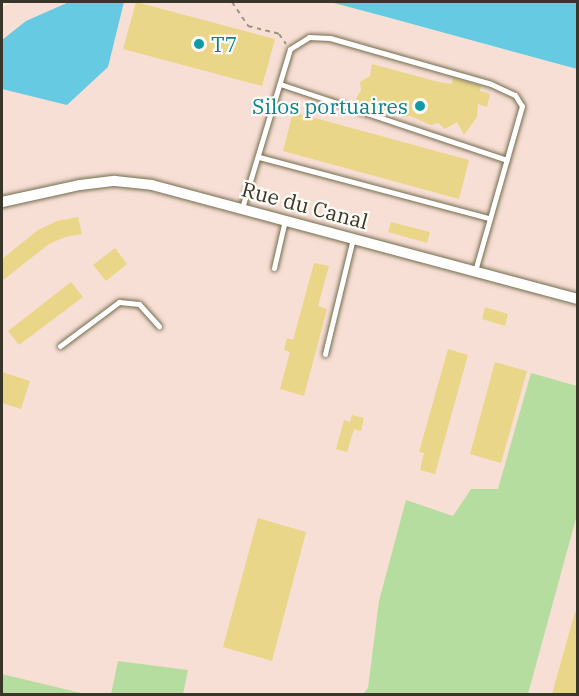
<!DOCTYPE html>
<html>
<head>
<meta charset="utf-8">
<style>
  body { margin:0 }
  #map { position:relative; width:579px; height:696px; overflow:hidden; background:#f8f0cd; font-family:"IBM Plex Serif",serif }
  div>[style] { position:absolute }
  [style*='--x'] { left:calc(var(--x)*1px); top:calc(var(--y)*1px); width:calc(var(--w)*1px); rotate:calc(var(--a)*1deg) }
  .industrial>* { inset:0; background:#f8dfd5 }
  .green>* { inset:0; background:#b5dd9f }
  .water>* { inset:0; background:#66cae3 }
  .building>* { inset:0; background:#e9d689 }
  .path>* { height:2px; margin-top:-1px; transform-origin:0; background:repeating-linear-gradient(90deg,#9a947c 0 4.5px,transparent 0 9px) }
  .roads { filter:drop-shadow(0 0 2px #736c4e) drop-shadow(0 0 2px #736c4e) }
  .lane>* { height:5px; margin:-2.5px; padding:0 2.5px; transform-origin:2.5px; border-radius:2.5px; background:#fff }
  .street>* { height:10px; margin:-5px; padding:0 5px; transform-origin:5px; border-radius:5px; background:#fff }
  .dots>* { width:16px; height:16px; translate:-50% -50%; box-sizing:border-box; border:3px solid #fefcf6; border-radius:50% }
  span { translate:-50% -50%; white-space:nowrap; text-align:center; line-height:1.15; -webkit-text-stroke:4.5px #fefcf6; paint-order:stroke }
  .culture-label { font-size:21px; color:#0d838f }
  .left { translate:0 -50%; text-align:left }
  .right { translate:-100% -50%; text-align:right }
  .street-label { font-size:21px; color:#393629 }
  .frame { position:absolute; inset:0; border:3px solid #393629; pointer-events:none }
</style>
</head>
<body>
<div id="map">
  <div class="industrial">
    <div style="clip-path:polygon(12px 2px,330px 2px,577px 69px,577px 694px,2px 694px,2px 8px)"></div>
  </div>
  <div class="green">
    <div style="clip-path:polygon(531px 373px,577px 386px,578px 511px,528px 694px,363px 694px,368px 688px,379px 601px,406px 500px,453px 516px,471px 489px,498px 489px)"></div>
    <div style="clip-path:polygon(118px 661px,188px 670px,183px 694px,111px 694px)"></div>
    <div style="clip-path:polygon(2px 674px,85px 694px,2px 694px)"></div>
  </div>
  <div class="water">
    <div style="clip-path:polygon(69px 2px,124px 2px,108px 67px,67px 105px,2px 89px,2px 40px,26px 21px)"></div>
    <div style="clip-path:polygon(330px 2px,577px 2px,577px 69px,379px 15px)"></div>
  </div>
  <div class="building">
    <div style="clip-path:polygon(136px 2px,275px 39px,262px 86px,123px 49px)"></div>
    <div style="clip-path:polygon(372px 64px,439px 82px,452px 84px,453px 78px,481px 86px,480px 91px,490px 94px,487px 107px,478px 104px,477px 117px,464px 135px,457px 122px,445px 129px,438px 123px,431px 125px,410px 116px,403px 117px,397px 112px,391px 113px,382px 108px,374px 109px,369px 103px,361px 105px,356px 99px,361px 90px,360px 82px,370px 76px)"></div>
    <div style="clip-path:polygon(293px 112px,469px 160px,459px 199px,283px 151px)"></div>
    <div style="clip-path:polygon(78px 217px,82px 234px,65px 237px,49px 244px,2px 281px,2px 259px,38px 230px,57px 221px)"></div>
    <div style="clip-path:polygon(391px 222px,430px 232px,427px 243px,388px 232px)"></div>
    <div style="clip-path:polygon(115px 248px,127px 264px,106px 281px,93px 265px)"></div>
    <div style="clip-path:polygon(314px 263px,329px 266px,318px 306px,327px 309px,304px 396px,280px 389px,290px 352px,284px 350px,287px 338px,293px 340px)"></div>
    <div style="clip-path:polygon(71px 282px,83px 297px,19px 345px,8px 331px)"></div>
    <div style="clip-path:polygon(485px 307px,508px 314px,505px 326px,482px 319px)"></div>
    <div style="clip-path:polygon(448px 349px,468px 355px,435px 474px,420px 470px,424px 453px,419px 452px)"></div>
    <div style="clip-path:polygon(495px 362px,527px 371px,501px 463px,470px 454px)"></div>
    <div style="clip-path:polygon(2px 372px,30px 381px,21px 409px,2px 403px)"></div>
    <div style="clip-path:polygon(352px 415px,364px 418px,361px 431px,354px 429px,347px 452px,336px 449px,344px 420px,350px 422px)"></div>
    <div style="clip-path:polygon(258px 518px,306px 532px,272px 661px,223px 647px)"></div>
    <div style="clip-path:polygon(575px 612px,578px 612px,578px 694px,552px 694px)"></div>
  </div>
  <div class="path">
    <div style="--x:232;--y:2;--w:29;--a:56"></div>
    <div style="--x:248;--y:26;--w:32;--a:14"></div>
    <div style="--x:279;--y:34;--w:12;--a:55"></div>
  </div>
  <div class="roads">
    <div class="lane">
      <div style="--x:280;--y:84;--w:239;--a:18.5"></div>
      <div style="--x:259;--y:157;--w:238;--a:14.9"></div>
      <div style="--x:242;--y:208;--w:166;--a:-73.2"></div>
      <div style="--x:290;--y:49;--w:22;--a:-32"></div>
      <div style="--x:309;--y:37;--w:21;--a:3"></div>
      <div style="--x:330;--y:38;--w:167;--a:15.9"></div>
      <div style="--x:491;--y:84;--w:26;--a:25"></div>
      <div style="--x:515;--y:95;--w:13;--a:58"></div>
      <div style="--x:522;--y:106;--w:172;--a:105.9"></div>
      <div style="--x:274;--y:268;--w:49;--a:-77.1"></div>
      <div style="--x:60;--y:346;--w:74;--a:-36.7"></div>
      <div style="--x:119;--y:302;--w:20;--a:6"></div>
      <div style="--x:139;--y:304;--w:30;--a:48"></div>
      <div style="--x:325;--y:354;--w:119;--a:-76.4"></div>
    </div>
    <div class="street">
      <div style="--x:2;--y:202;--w:80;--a:-12.3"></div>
      <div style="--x:80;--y:185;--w:35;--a:-7"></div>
      <div style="--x:115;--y:181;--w:37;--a:6"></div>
      <div style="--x:152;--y:185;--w:441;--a:15"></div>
    </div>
  </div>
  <div class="dots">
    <div style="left:199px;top:44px;background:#0f9aa8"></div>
    <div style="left:420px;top:106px;background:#0f9aa8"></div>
  </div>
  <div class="culture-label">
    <span class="left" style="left:211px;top:44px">T7</span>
    <span class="right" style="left:408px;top:106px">Silos portuaires</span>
  </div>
  <div class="street-label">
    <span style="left:305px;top:205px;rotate:15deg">Rue du Canal</span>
  </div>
  <div class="frame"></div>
</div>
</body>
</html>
